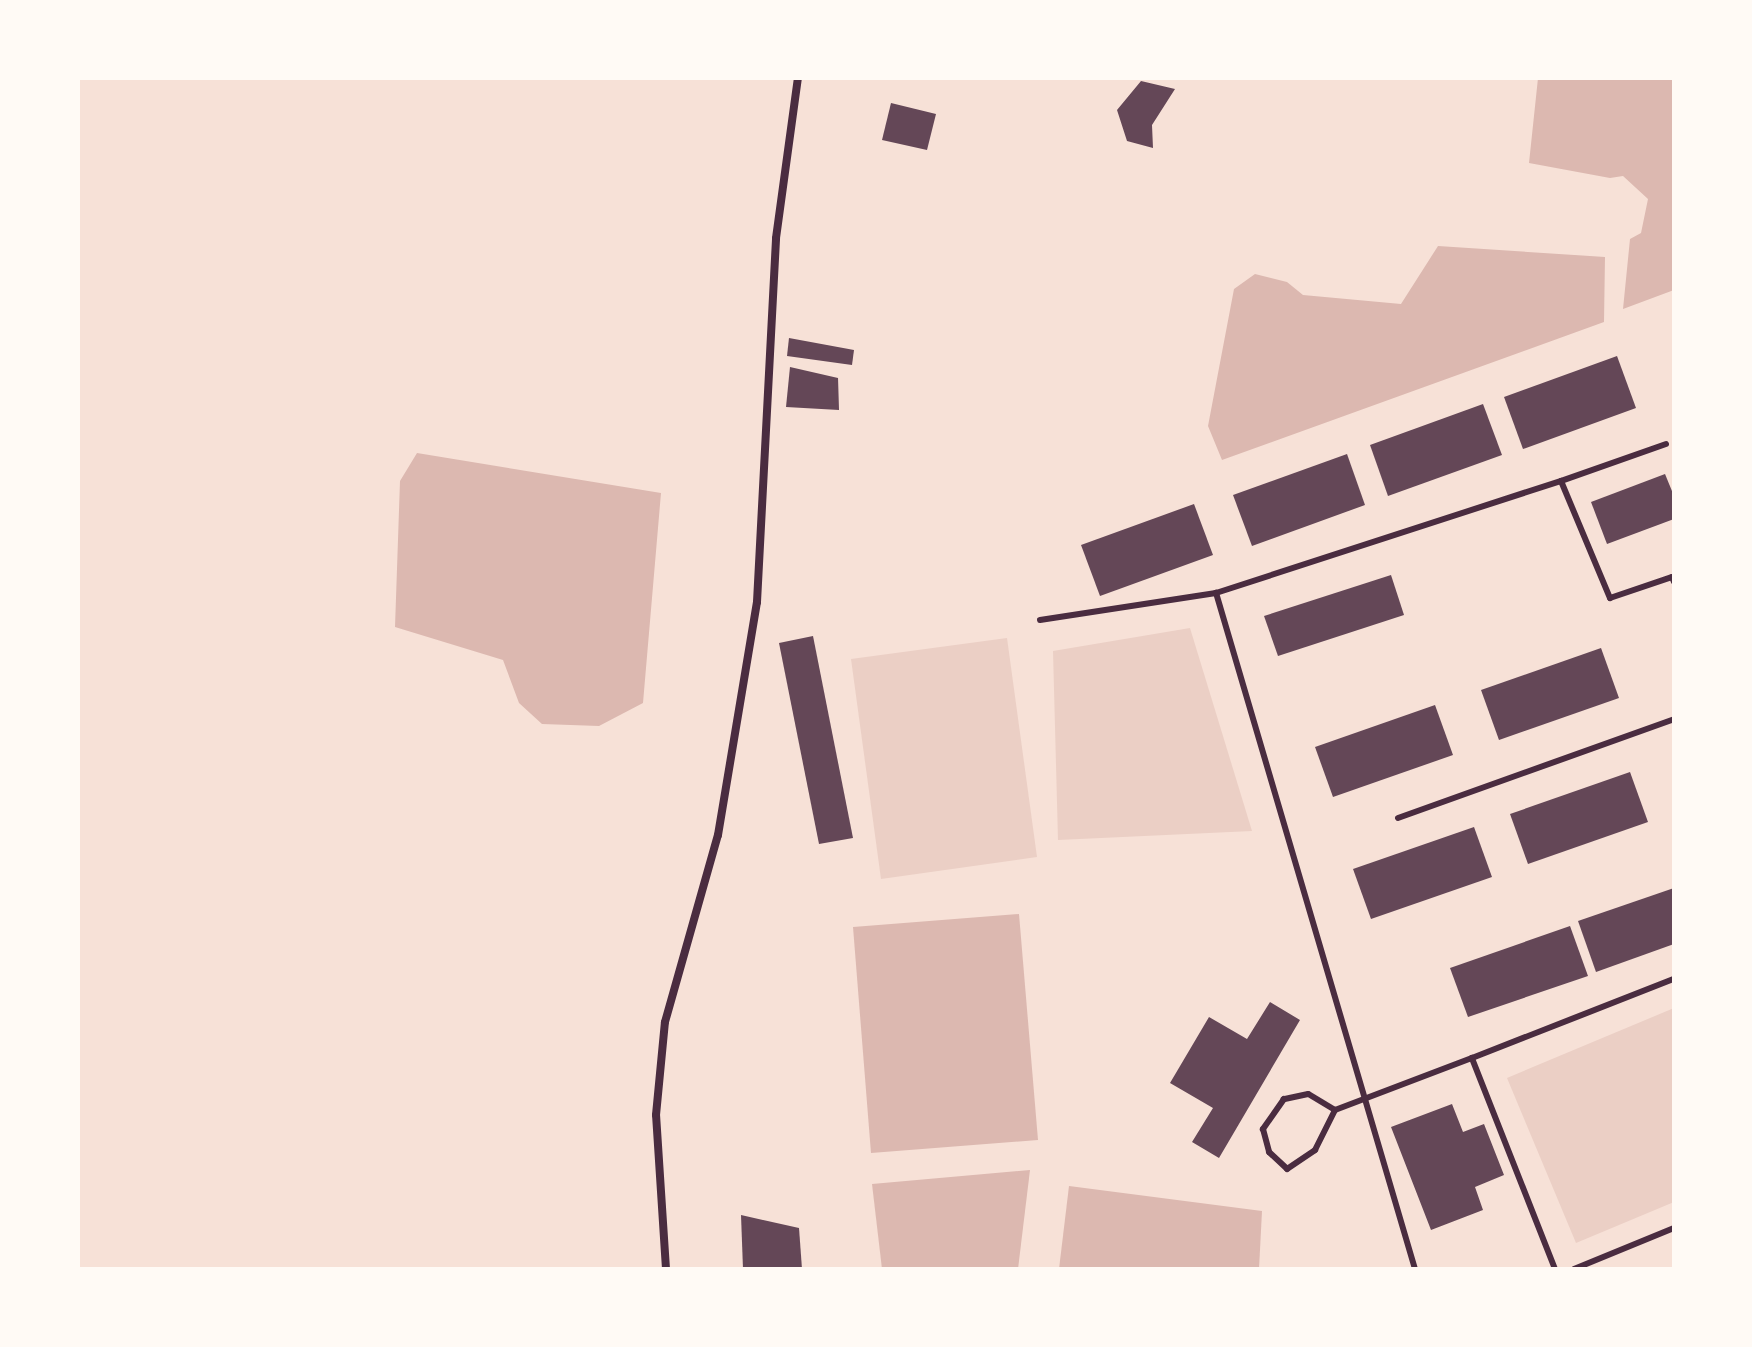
<!DOCTYPE html>
<html>
<head>
<meta charset="utf-8">
<style>
  body { margin:0 }
  #map { position:relative; width:1752px; height:1347px; overflow:hidden; background:#f7e1d7; font-family:"Space Grotesk",sans-serif }
  div>[style] { position:absolute }
  [style*='--x'] { left:calc(var(--x)*1px); top:calc(var(--y)*1px); width:calc(var(--w)*1px); rotate:calc(var(--a)*1deg) }
  .green>* { inset:0; background:#ebcfc5 }
  .water>* { inset:0; background:#dcb8b0 }
  .building>* { inset:0; background:#644757 }
  .service>* { height:6px; margin:-3px; padding:0 3px; transform-origin:3px; border-radius:3px; background:#4a2c40 }
  .minor>* { height:8px; margin:-4px; padding:0 4px; transform-origin:4px; border-radius:4px; background:#4a2c40 }
  span { translate:-50% -50%; white-space:nowrap; text-align:center; line-height:1.15; -webkit-text-stroke:8px #fffaf5; paint-order:stroke }
  .frame { position:absolute; inset:0; border:80px solid #fffaf5; pointer-events:none }
</style>
</head>
<body>
<div id="map">
  <div class="green">
    <div style="clip-path:polygon(1190px 628px,1252px 831px,1058px 840px,1053px 651px)"></div>
    <div style="clip-path:polygon(1007px 638px,1037px 857px,881px 879px,851px 659px)"></div>
    <div style="clip-path:polygon(1674px 1008px,1674px 1202px,1576px 1243px,1507px 1078px)"></div>
  </div>
  <div class="water">
    <div style="clip-path:polygon(1538px 78px,1674px 78px,1674px 290px,1623px 309px,1630px 239px,1641px 233px,1648px 199px,1623px 176px,1610px 178px,1529px 163px)"></div>
    <div style="clip-path:polygon(1438px 246px,1605px 257px,1604px 322px,1222px 460px,1208px 426px,1234px 289px,1255px 274px,1287px 282px,1303px 295px,1401px 304px)"></div>
    <div style="clip-path:polygon(417px 453px,661px 493px,643px 703px,599px 726px,542px 724px,519px 703px,503px 660px,395px 627px,400px 481px)"></div>
    <div style="clip-path:polygon(1019px 914px,1038px 1140px,871px 1153px,853px 927px)"></div>
    <div style="clip-path:polygon(1030px 1170px,1018px 1269px,882px 1269px,872px 1184px)"></div>
    <div style="clip-path:polygon(1069px 1186px,1262px 1211px,1259px 1269px,1059px 1269px)"></div>
  </div>
  <div class="building">
    <div style="clip-path:polygon(1141px 81px,1175px 89px,1152px 125px,1153px 148px,1127px 141px,1117px 110px)"></div>
    <div style="clip-path:polygon(891px 103px,936px 114px,927px 150px,882px 140px)"></div>
    <div style="clip-path:polygon(789px 338px,854px 350px,852px 365px,787px 356px)"></div>
    <div style="clip-path:polygon(1617px 356px,1636px 408px,1523px 449px,1504px 397px)"></div>
    <div style="clip-path:polygon(790px 367px,838px 378px,839px 410px,786px 407px)"></div>
    <div style="clip-path:polygon(1483px 404px,1502px 455px,1388px 496px,1370px 445px)"></div>
    <div style="clip-path:polygon(1347px 454px,1365px 505px,1252px 546px,1233px 495px)"></div>
    <div style="clip-path:polygon(1665px 474px,1674px 496px,1674px 519px,1607px 544px,1591px 502px)"></div>
    <div style="clip-path:polygon(1194px 504px,1213px 555px,1100px 596px,1081px 545px)"></div>
    <div style="clip-path:polygon(1391px 575px,1404px 615px,1278px 656px,1264px 616px)"></div>
    <div style="clip-path:polygon(813px 636px,853px 838px,819px 844px,779px 643px)"></div>
    <div style="clip-path:polygon(1601px 648px,1619px 698px,1499px 740px,1481px 690px)"></div>
    <div style="clip-path:polygon(1435px 705px,1453px 755px,1333px 797px,1315px 747px)"></div>
    <div style="clip-path:polygon(1630px 772px,1648px 822px,1528px 864px,1510px 814px)"></div>
    <div style="clip-path:polygon(1474px 827px,1492px 877px,1371px 919px,1353px 869px)"></div>
    <div style="clip-path:polygon(1674px 888px,1674px 944px,1596px 972px,1578px 921px)"></div>
    <div style="clip-path:polygon(1570px 926px,1588px 976px,1468px 1017px,1450px 968px)"></div>
    <div style="clip-path:polygon(1270px 1002px,1300px 1020px,1219px 1158px,1192px 1142px,1213px 1108px,1170px 1083px,1209px 1017px,1247px 1039px)"></div>
    <div style="clip-path:polygon(1452px 1104px,1463px 1132px,1484px 1124px,1504px 1175px,1475px 1187px,1483px 1210px,1431px 1230px,1391px 1127px)"></div>
    <div style="clip-path:polygon(741px 1215px,799px 1228px,802px 1269px,743px 1269px)"></div>
  </div>
  <div class="service">
    <div style="--x:1666;--y:444;--w:111;--a:160.6"></div>
    <div style="--x:1561;--y:481;--w:127;--a:67.3"></div>
    <div style="--x:1610;--y:598;--w:65;--a:-18.7"></div>
    <div style="--x:1672;--y:577;--w:5;--a:68"></div>
    <div style="--x:1040;--y:620;--w:178;--a:-8.7"></div>
    <div style="--x:1398;--y:818;--w:293;--a:-19.7"></div>
    <div style="--x:1335;--y:1110;--w:31;--a:-149"></div>
    <div style="--x:1308;--y:1094;--w:25;--a:168"></div>
    <div style="--x:1284;--y:1099;--w:37;--a:125"></div>
    <div style="--x:1263;--y:1129;--w:24;--a:75"></div>
    <div style="--x:1269;--y:1152;--w:25;--a:43"></div>
    <div style="--x:1287;--y:1169;--w:34;--a:-34"></div>
    <div style="--x:1315;--y:1150;--w:45;--a:-63.4"></div>
    <div style="--x:1335;--y:1110;--w:147;--a:-20.8"></div>
    <div style="--x:1415;--y:1269;--w:705;--a:-106.4"></div>
    <div style="--x:1216;--y:593;--w:363;--a:-18"></div>
    <div style="--x:1555;--y:1269;--w:227;--a:-111.5"></div>
    <div style="--x:1472;--y:1058;--w:217;--a:-21.4"></div>
    <div style="--x:1574;--y:1269;--w:108;--a:-22.3"></div>
  </div>
  <div class="minor">
    <div style="--x:666;--y:1269;--w:154;--a:-93.7"></div>
    <div style="--x:656;--y:1115;--w:93;--a:-84.5"></div>
    <div style="--x:665;--y:1022;--w:194;--a:-74.2"></div>
    <div style="--x:718;--y:835;--w:236;--a:-80.5"></div>
    <div style="--x:757;--y:602;--w:364;--a:-87"></div>
    <div style="--x:776;--y:238;--w:162;--a:-82.2"></div>
  </div>
  <div class="frame"></div>
</div>
</body>
</html>
